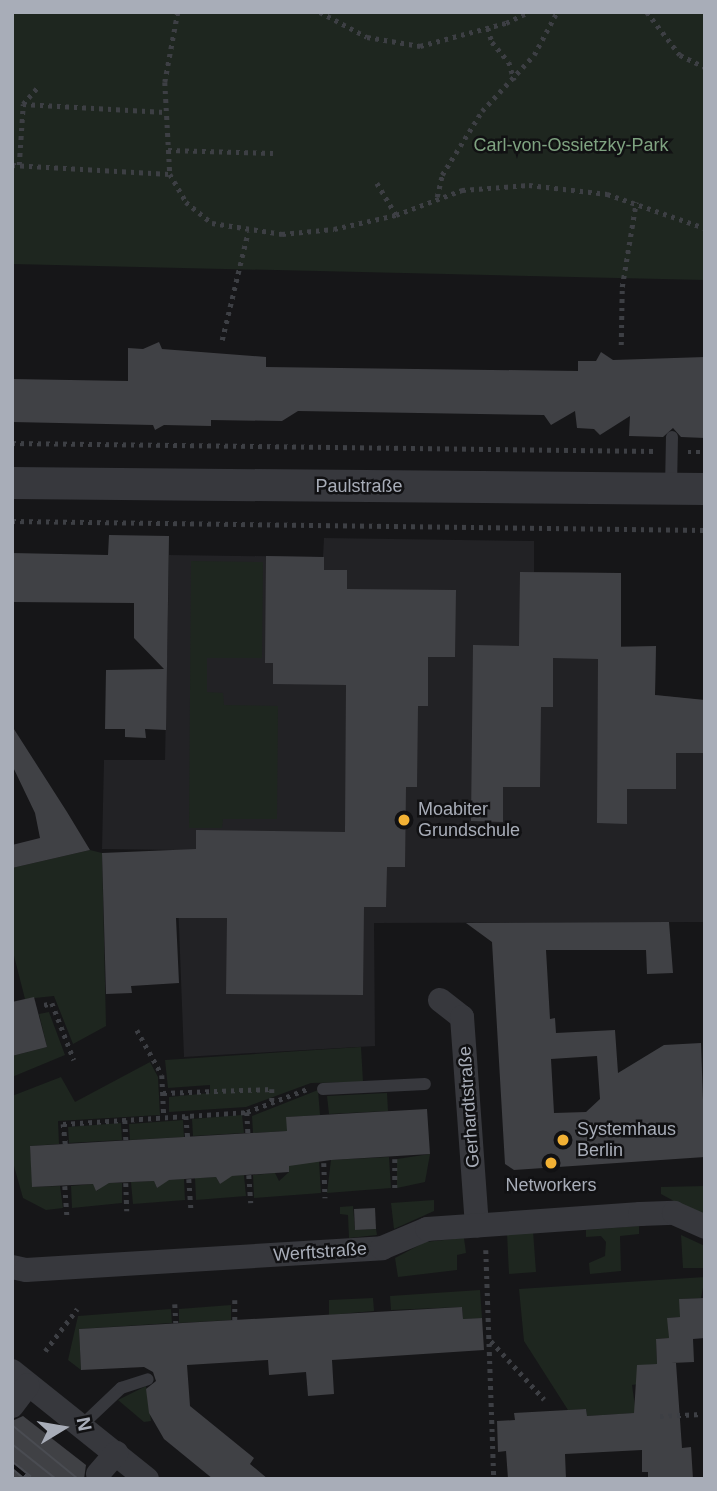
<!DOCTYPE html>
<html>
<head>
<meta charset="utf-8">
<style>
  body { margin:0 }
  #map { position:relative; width:717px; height:1491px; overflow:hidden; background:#161618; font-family:Arial,sans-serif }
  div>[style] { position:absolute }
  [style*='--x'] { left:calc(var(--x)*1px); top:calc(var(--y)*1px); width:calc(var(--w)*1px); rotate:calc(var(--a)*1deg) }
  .built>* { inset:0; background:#222225 }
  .green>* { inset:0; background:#1e261f }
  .building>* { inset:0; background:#404145 }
  .path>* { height:4.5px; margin-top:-2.25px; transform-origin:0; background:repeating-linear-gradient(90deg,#3d3f44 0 3.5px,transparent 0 8.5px) }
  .service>* { height:12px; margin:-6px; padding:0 6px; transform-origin:6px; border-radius:6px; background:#37383d }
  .minor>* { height:24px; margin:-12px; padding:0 12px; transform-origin:12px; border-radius:12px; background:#37383d }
  .tertiary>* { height:32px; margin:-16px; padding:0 16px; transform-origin:16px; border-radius:16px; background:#37383d }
  .tram>* { height:2px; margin:-1px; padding:0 1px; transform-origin:1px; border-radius:1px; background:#4a4c52 }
  .rail>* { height:8px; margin-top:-4px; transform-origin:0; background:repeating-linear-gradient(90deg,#111113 0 16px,#4a4c52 0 32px); box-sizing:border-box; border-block:2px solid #4a4c52 }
  .dots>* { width:19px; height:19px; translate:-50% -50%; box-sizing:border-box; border:4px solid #111113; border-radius:50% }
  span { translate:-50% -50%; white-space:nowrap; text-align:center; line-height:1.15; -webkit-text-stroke:5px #111113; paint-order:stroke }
  .park-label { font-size:18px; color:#7fa381 }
  .street-label { font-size:18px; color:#a8adb8 }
  .poi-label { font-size:18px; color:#a8adb8 }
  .left { translate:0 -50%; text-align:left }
  .frame { position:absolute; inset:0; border:14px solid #a8adb8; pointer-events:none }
  .north { position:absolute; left:28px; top:1393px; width:70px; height:70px; -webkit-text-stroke:5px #111113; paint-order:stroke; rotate:79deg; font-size:19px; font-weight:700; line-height:28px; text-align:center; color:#a8adb8 }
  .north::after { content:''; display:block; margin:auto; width:24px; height:32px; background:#a8adb8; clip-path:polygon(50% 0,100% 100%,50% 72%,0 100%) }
</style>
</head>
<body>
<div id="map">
  <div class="built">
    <div style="clip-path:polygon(324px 538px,534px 541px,534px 572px,621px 573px,620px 646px,656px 646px,655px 695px,703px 700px,705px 922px,374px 923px,375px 1046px,184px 1057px,176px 850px,102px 849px,104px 760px,165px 760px,169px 555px,323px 557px)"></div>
  </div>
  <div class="green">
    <div style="clip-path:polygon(12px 12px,705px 12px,705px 280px,12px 264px)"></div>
    <div style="clip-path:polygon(191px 561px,263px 562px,262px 658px,207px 658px,207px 692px,223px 693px,224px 705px,278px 706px,277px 819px,223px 819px,222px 828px,189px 828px)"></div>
    <div style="clip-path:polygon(90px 850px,102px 853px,106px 1026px,73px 1044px,54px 996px,25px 999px,12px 948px,12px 868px)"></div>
    <div style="clip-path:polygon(49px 1012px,65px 1055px,12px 1077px,12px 1056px,47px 1047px,39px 1014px)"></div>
    <div style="clip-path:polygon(361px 1047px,363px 1082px,311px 1083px,246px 1107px,169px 1112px,169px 1097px,210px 1093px,210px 1085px,168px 1088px,165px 1060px)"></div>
    <div style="clip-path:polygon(150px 1062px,158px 1077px,160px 1115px,58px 1121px,59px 1144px,30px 1146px,33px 1187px,60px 1186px,63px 1208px,46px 1210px,23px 1198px,12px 1159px,12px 1096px,61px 1077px,75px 1102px)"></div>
    <div style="clip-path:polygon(318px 1090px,320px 1115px,287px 1117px,287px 1131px,253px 1133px,252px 1116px)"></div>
    <div style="clip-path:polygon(387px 1093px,388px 1111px,329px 1114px,327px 1096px)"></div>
    <div style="clip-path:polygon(242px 1115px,244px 1133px,193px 1136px,192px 1119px)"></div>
    <div style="clip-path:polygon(183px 1120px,184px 1137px,130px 1140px,129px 1124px)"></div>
    <div style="clip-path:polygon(121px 1123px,122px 1140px,69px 1143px,68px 1127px)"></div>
    <div style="clip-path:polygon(430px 1154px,425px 1182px,397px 1188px,397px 1159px)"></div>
    <div style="clip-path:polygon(389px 1157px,391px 1188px,327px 1193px,331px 1160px)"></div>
    <div style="clip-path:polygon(319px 1161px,321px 1193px,254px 1198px,253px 1175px,275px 1173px,279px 1181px,289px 1172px,289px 1162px)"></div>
    <div style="clip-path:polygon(244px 1175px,246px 1196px,196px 1200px,195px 1178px,216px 1177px,220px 1184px,228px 1176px)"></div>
    <div style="clip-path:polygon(184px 1179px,185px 1200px,133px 1204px,131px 1182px,154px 1181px,157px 1188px,165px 1180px)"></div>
    <div style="clip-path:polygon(105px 1183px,122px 1183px,122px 1203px,72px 1208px,71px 1186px,93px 1184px,97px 1191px)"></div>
    <div style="clip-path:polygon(705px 1186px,705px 1218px,661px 1194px,661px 1187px)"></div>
    <div style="clip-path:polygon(434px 1200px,434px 1211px,394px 1229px,391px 1203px)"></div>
    <div style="clip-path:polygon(353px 1206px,355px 1230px,376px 1229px,377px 1235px,349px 1238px,348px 1215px,340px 1214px,340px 1207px)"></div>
    <div style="clip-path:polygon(639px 1226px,639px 1234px,620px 1236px,621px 1271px,590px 1274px,589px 1263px,605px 1256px,606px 1242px,601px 1236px,586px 1237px,586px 1230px)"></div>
    <div style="clip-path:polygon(533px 1231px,536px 1272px,509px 1274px,507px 1233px)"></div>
    <div style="clip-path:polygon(681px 1235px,705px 1246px,705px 1268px,683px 1268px)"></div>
    <div style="clip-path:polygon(464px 1238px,466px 1253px,457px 1255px,457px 1270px,398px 1277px,395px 1258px,425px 1242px)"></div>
    <div style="clip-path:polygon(705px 1277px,701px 1298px,680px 1299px,680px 1317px,668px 1318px,669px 1338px,656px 1339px,657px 1364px,637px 1366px,638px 1384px,632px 1385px,636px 1413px,587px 1416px,586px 1409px,568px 1410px,524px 1341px,519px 1289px)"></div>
    <div style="clip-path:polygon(480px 1290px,482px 1318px,463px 1319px,462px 1307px,391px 1310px,390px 1296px)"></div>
    <div style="clip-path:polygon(373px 1298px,374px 1311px,329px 1315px,329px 1300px)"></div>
    <div style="clip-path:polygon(231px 1305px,231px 1320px,179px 1323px,179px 1309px)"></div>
    <div style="clip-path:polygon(171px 1309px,172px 1323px,79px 1329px,81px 1370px,68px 1360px,78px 1316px)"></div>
    <div style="clip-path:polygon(146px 1386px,151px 1421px,144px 1422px,118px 1400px)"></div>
  </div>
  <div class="building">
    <div style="clip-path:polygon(159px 342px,162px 349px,266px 357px,266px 367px,578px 371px,578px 361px,596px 361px,601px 352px,613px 360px,705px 357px,705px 438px,681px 437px,673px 428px,663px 437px,629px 436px,630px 416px,600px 435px,594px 429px,577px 428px,575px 411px,551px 425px,544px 415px,298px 411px,282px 421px,211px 420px,211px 426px,164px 425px,155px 430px,153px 425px,12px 422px,12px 379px,128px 381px,128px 348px,143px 349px)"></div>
    <div style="clip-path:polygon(109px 535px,169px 536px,166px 730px,145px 729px,146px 738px,125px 737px,125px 729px,105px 729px,106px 670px,164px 669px,134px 638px,134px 603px,12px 602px,12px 553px,108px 555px)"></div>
    <div style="clip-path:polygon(266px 556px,324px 557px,324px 570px,347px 570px,347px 589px,456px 590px,455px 657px,428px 657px,428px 706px,418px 706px,417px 787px,406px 787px,405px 867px,387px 867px,386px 907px,364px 907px,363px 995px,226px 994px,227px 918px,176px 918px,179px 983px,131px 986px,132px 993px,106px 994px,102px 853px,196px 849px,196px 830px,345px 832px,346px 685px,273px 684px,273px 663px,265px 663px)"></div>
    <div style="clip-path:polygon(520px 572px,621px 573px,621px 647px,656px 646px,655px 695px,705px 700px,705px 753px,676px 753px,676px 789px,627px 789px,627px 824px,597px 823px,598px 659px,553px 658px,553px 707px,541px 707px,540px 787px,503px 787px,503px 822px,471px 821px,473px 645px,519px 646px)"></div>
    <div style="clip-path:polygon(12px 726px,67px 812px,90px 850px,12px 868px,12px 845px,40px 838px,35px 813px,12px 765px)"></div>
    <div style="clip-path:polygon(evenodd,669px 922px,673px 973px,647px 974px,646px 950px,546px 950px,550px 1019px,555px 1018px,556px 1033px,615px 1030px,618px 1073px,664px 1045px,701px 1043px,705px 1157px,514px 1170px,505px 1164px,492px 942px,466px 923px,669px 922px,597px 1056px,600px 1099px,586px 1112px,554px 1113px,551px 1059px,597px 1056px)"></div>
    <div style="clip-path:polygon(34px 997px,47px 1047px,12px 1056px,12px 1002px)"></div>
    <div style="clip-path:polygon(427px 1109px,430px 1154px,331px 1160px,289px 1166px,289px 1172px,232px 1176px,220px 1184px,216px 1177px,169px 1180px,157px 1188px,154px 1181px,109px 1183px,96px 1191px,93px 1184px,32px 1187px,30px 1146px,287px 1131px,286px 1117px)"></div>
    <div style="clip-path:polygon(375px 1208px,376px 1229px,355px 1230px,354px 1209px)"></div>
    <div style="clip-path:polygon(705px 1298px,705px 1338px,693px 1339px,694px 1362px,671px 1363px,676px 1363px,682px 1448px,691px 1447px,693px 1479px,648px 1479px,648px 1472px,642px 1472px,642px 1450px,565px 1454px,566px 1479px,508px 1479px,506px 1451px,498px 1452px,497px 1421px,515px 1420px,514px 1413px,586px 1409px,587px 1416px,634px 1413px,637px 1365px,657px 1364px,656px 1339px,669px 1338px,667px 1318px,680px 1317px,679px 1299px)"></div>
    <div style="clip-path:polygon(462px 1307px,463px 1319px,482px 1318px,484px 1350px,332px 1360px,334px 1394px,308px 1396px,306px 1372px,269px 1375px,268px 1360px,187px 1365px,190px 1406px,254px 1458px,250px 1464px,268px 1479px,213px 1479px,164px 1439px,149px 1413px,146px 1389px,156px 1381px,153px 1372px,144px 1367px,81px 1370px,79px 1329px)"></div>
    <div style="clip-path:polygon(23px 1416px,86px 1465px,84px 1479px,12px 1479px,12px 1421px)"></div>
  </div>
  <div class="path">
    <div style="--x:178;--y:12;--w:71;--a:100.5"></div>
    <div style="--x:165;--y:82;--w:92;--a:86.9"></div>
    <div style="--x:170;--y:174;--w:32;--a:60"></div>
    <div style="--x:186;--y:202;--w:33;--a:39"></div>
    <div style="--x:212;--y:223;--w:71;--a:8.9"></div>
    <div style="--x:282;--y:234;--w:52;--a:-5.5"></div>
    <div style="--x:334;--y:229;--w:64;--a:-12.7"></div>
    <div style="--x:396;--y:215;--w:71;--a:-20.7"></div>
    <div style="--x:462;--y:190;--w:67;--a:-4.3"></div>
    <div style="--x:529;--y:185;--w:79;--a:6.6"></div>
    <div style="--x:607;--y:194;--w:104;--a:19.1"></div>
    <div style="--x:320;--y:12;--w:53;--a:28"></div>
    <div style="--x:367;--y:37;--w:54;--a:9.6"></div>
    <div style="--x:420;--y:46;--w:89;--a:-15"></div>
    <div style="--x:506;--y:23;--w:25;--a:-26"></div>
    <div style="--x:647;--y:12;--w:54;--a:52.5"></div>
    <div style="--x:680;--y:55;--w:28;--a:26"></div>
    <div style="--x:488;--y:28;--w:15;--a:74"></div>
    <div style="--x:492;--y:42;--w:26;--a:50"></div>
    <div style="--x:509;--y:62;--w:19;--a:74"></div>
    <div style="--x:23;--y:104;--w:142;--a:3.2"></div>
    <div style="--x:168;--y:150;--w:105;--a:1.6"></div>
    <div style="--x:12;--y:165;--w:158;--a:3.3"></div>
    <div style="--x:19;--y:165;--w:61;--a:-86.2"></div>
    <div style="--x:23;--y:104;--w:23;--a:-49"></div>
    <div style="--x:377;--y:183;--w:37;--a:59"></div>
    <div style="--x:437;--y:197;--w:23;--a:-77"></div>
    <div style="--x:442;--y:175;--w:75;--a:-58"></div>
    <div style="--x:482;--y:111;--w:76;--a:-47.1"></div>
    <div style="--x:534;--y:55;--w:49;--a:-61.9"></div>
    <div style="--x:222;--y:340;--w:111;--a:-76.5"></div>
    <div style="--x:621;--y:345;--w:58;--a:-89"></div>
    <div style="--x:622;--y:287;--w:86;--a:-80.6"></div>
    <div style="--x:12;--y:443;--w:643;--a:0.71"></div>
    <div style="--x:688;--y:452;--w:17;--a:0"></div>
    <div style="--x:12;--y:521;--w:693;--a:0.74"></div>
    <div style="--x:44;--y:1005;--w:8;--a:-14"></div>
    <div style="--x:52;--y:1003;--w:61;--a:68.9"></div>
    <div style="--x:137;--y:1030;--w:51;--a:60.9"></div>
    <div style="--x:162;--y:1075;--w:42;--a:87.3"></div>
    <div style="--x:163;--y:1093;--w:109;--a:-2.1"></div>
    <div style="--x:272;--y:1089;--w:13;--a:90"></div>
    <div style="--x:247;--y:1112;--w:21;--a:87"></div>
    <div style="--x:186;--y:1116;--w:21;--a:85"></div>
    <div style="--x:125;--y:1120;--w:20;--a:87"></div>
    <div style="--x:65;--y:1144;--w:20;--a:-96"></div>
    <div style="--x:63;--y:1124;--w:184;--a:-3.7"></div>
    <div style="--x:247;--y:1112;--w:64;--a:-21"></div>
    <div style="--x:395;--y:1159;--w:33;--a:90"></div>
    <div style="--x:324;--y:1163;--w:35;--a:88"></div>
    <div style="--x:249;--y:1175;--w:28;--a:86"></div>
    <div style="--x:189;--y:1179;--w:29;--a:86"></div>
    <div style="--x:126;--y:1183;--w:28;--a:88"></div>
    <div style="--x:65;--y:1186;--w:30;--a:86"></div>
    <div style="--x:486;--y:1250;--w:229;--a:88"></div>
    <div style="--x:235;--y:1300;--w:20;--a:90"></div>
    <div style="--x:175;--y:1304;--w:19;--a:87"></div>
    <div style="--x:491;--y:1341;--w:79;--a:47.6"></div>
    <div style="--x:45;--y:1351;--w:53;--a:-52.7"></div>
    <div style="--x:660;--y:1416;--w:42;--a:-2.7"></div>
  </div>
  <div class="service">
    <div style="--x:671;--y:488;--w:51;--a:-88.9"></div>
    <div style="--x:323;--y:1089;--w:102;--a:-2.8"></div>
    <div style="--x:82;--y:1425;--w:54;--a:-43.5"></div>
    <div style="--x:121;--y:1388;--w:28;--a:-18"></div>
  </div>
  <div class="minor">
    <div style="--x:440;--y:1000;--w:28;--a:38"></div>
    <div style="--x:462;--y:1017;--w:209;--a:85.9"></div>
    <div style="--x:12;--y:1267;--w:14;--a:12"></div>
    <div style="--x:26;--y:1270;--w:357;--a:-3.5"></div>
    <div style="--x:382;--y:1248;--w:49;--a:-22.9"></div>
    <div style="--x:427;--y:1229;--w:214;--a:-4"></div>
    <div style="--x:640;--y:1214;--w:34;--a:-2"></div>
    <div style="--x:674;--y:1213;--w:34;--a:24"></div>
    <div style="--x:12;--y:1371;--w:173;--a:38.7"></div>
    <div style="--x:12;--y:1406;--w:26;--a:-53"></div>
    <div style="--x:98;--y:1474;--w:28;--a:-49"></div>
  </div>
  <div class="tertiary">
    <div style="--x:12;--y:483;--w:693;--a:0.5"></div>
  </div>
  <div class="tram">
    <div style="--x:12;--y:1425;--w:85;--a:39.3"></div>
    <div style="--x:12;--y:1444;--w:56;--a:38.5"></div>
  </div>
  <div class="rail">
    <div style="--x:12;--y:1465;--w:22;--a:39"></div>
  </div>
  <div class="dots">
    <div style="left:404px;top:820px;background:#f2b134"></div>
    <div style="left:563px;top:1140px;background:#f2b134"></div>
    <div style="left:551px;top:1163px;background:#f2b134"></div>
  </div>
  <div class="park-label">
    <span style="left:571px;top:145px">Carl-von-Ossietzky-Park</span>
  </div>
  <div class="street-label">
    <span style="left:359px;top:486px">Paulstraße</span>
    <span style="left:469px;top:1107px;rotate:-94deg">Gerhardtstraße</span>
    <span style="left:320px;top:1252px;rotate:-4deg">Werftstraße</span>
  </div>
  <div class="poi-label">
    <span class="left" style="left:418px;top:820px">Moabiter<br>Grundschule</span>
    <span class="left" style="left:577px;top:1140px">Systemhaus<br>Berlin</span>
    <span style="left:551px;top:1185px">Networkers</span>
  </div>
  <div class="frame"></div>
  <div class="north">N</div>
</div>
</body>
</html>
